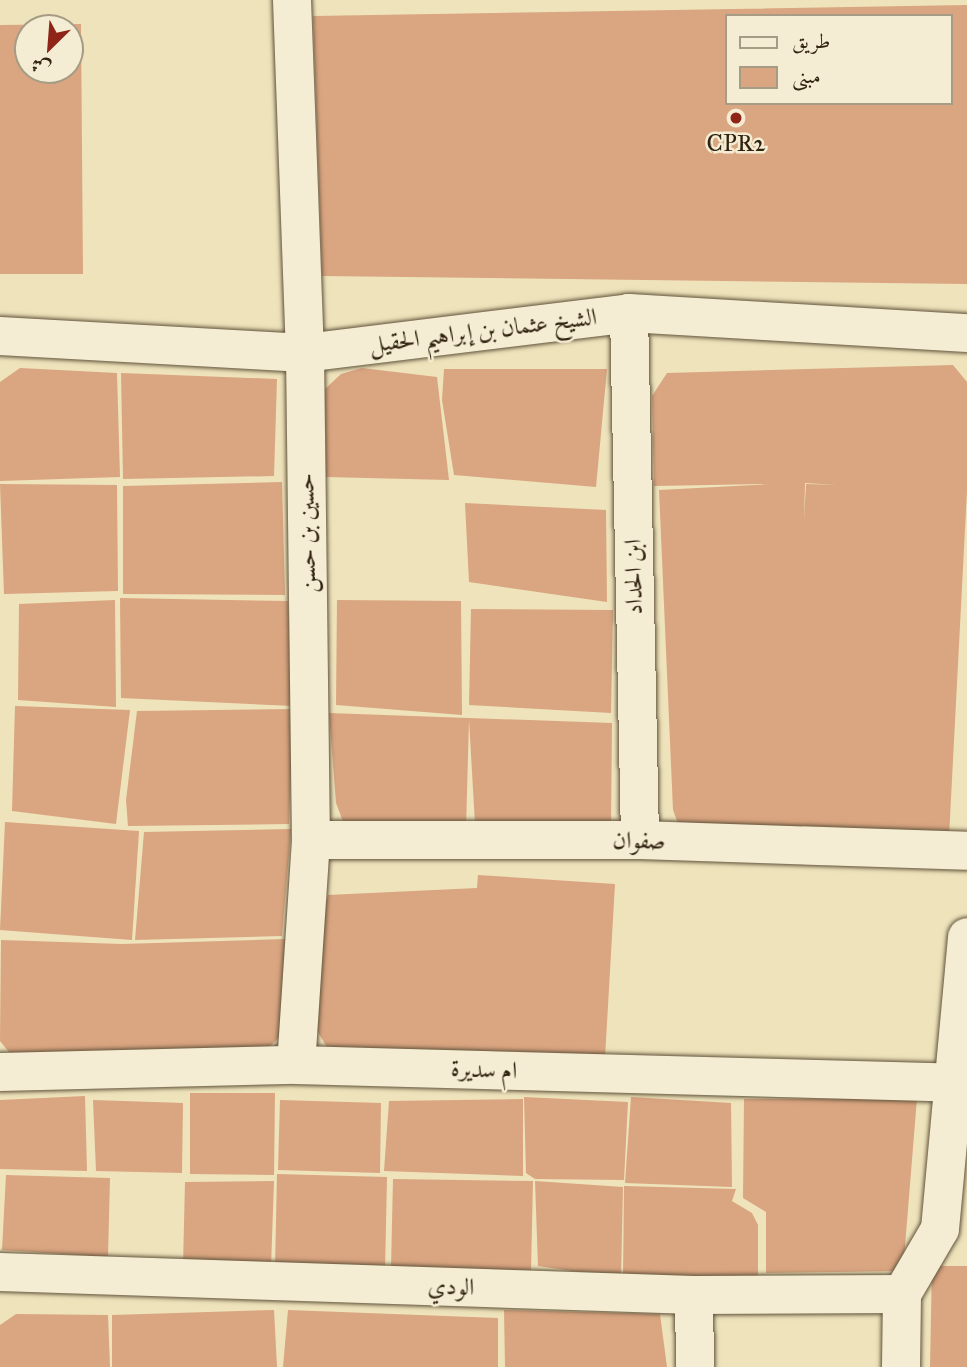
<!DOCTYPE html>
<html>
<head>
<meta charset="utf-8">
<style>
  body { margin:0 }
  #map { position:relative; width:967px; height:1367px; overflow:hidden; background:#eee3bb; font-family:"IM FELL Great Primer",Amiri,serif }
  div>[style] { position:absolute }
  [style*='--x'] { left:calc(var(--x)*1px); top:calc(var(--y)*1px); width:calc(var(--w)*1px); rotate:calc(var(--a)*1deg) }
  .building>* { inset:0; background:#daa581 }
  .roads { filter:drop-shadow(0 0 2px #61533b) drop-shadow(0 0 2px #61533b) }
  .street>* { height:38px; margin:-19px; padding:0 19px; transform-origin:19px; border-radius:19px; background:#f4edd3 }
  .dots>* { width:19px; height:19px; translate:-50% -50%; box-sizing:border-box; border:4px solid #f4edd3; border-radius:50% }
  span { translate:-50% -50%; white-space:nowrap; text-align:center; line-height:1.15; -webkit-text-stroke:5px #f4edd3; paint-order:stroke }
  .poi-label { font-size:24px; color:#322310 }
  .street-label { font-size:24px; color:#322310 }
  .legend { position:absolute; left:725px; top:14px; width:228px; height:91px; box-sizing:border-box; background:#f4edd3; border:2px solid #a69c85; margin:0; padding:9px 12px; list-style:none; font-size:21px; color:#322310 }
  .legend li { display:flex; align-items:center; gap:14px; height:35px }
  .legend b { width:35px; border:2px solid #a69c85 }
  .north { position:absolute; left:14px; top:14px; width:70px; height:70px; box-sizing:border-box; background:#f4edd3; border:2px solid #a69c85; border-radius:50%; rotate:205deg; font-size:19px; font-weight:700; line-height:28px; text-align:center; color:#322310 }
  .north::after { content:''; display:block; margin:auto; width:24px; height:32px; background:#8f2418; clip-path:polygon(50% 0,100% 100%,50% 72%,0 100%) }
</style>
</head>
<body>
<div id="map">
  <div class="building">
    <div style="clip-path:polygon(evenodd,967px 5px,967px 284px,322px 276px,313px 16px,967px 5px,727px 16px,951px 16px,951px 103px,727px 103px,727px 16px)"></div>
    <div style="clip-path:polygon(evenodd,81px 24px,83px 274px,0 274px,0 25px,81px 24px,28px 28px,70px 28px,70px 70px,28px 70px,28px 28px)"></div>
    <div style="clip-path:polygon(evenodd,953px 365px,967px 382px,967px 491px,949px 837px,680px 829px,673px 810px,659px 490px,771px 484px,654px 486px,652px 396px,667px 373px,953px 365px,805px 483px,837px 485px,806px 484px,804px 521px,805px 483px)"></div>
    <div style="clip-path:polygon(20px 368px,117px 373px,120px 477px,0 481px,0 382px)"></div>
    <div style="clip-path:polygon(362px 368px,437px 377px,449px 480px,326px 477px,325px 389px,341px 374px)"></div>
    <div style="clip-path:polygon(444px 369px,607px 369px,596px 487px,454px 475px,442px 400px)"></div>
    <div style="clip-path:polygon(121px 373px,277px 379px,274px 476px,123px 479px)"></div>
    <div style="clip-path:polygon(282px 482px,285px 595px,123px 594px,123px 486px)"></div>
    <div style="clip-path:polygon(0 484px,117px 485px,118px 591px,4px 594px)"></div>
    <div style="clip-path:polygon(465px 503px,606px 510px,607px 602px,469px 582px)"></div>
    <div style="clip-path:polygon(120px 598px,288px 601px,293px 706px,121px 698px)"></div>
    <div style="clip-path:polygon(115px 600px,116px 707px,18px 700px,19px 604px)"></div>
    <div style="clip-path:polygon(337px 600px,461px 601px,462px 715px,336px 705px)"></div>
    <div style="clip-path:polygon(471px 609px,613px 610px,611px 713px,469px 705px)"></div>
    <div style="clip-path:polygon(15px 706px,130px 710px,116px 824px,12px 811px)"></div>
    <div style="clip-path:polygon(293px 709px,289px 824px,128px 826px,126px 800px,137px 711px)"></div>
    <div style="clip-path:polygon(329px 713px,612px 723px,611px 829px,475px 824px,469px 720px,466px 829px,344px 824px,336px 803px)"></div>
    <div style="clip-path:polygon(5px 822px,139px 831px,132px 940px,0 930px)"></div>
    <div style="clip-path:polygon(291px 829px,282px 936px,135px 940px,144px 832px)"></div>
    <div style="clip-path:polygon(478px 875px,615px 884px,605px 1058px,333px 1057px,316px 1029px,313px 956px,328px 895px,477px 888px)"></div>
    <div style="clip-path:polygon(285px 939px,280px 1037px,261px 1054px,12px 1056px,0 1041px,1px 940px,122px 944px)"></div>
    <div style="clip-path:polygon(190px 1093px,275px 1093px,274px 1175px,190px 1174px)"></div>
    <div style="clip-path:polygon(85px 1096px,87px 1171px,0 1169px,0 1100px)"></div>
    <div style="clip-path:polygon(524px 1097px,628px 1102px,624px 1180px,535px 1179px,526px 1173px)"></div>
    <div style="clip-path:polygon(631px 1097px,731px 1103px,732px 1187px,625px 1183px)"></div>
    <div style="clip-path:polygon(917px 1098px,903px 1271px,766px 1273px,766px 1212px,743px 1198px,744px 1099px)"></div>
    <div style="clip-path:polygon(523px 1099px,523px 1176px,384px 1171px,389px 1101px)"></div>
    <div style="clip-path:polygon(93px 1100px,183px 1103px,182px 1173px,96px 1171px)"></div>
    <div style="clip-path:polygon(280px 1100px,381px 1103px,380px 1173px,278px 1170px)"></div>
    <div style="clip-path:polygon(277px 1174px,387px 1177px,385px 1271px,275px 1269px)"></div>
    <div style="clip-path:polygon(6px 1175px,110px 1178px,108px 1257px,2px 1250px)"></div>
    <div style="clip-path:polygon(393px 1179px,533px 1181px,531px 1270px,391px 1268px)"></div>
    <div style="clip-path:polygon(274px 1181px,271px 1267px,183px 1266px,185px 1182px)"></div>
    <div style="clip-path:polygon(535px 1181px,623px 1187px,621px 1278px,538px 1266px)"></div>
    <div style="clip-path:polygon(624px 1186px,736px 1189px,732px 1201px,752px 1213px,758px 1225px,758px 1281px,623px 1278px)"></div>
    <div style="clip-path:polygon(932px 1266px,967px 1266px,967px 1367px,930px 1367px)"></div>
    <div style="clip-path:polygon(274px 1310px,277px 1367px,112px 1367px,112px 1315px)"></div>
    <div style="clip-path:polygon(288px 1310px,498px 1318px,498px 1367px,283px 1367px)"></div>
    <div style="clip-path:polygon(504px 1310px,660px 1314px,667px 1367px,505px 1367px)"></div>
    <div style="clip-path:polygon(16px 1314px,108px 1315px,110px 1367px,0 1367px,0 1325px)"></div>
  </div>
  <div class="roads">
    <div class="street">
      <div style="--x:292;--y:0;--w:353;--a:87.9"></div>
      <div style="--x:305;--y:353;--w:487;--a:89.3"></div>
      <div style="--x:311;--y:840;--w:225;--a:93.8"></div>
      <div style="--x:629;--y:313;--w:527;--a:88.8"></div>
      <div style="--x:0;--y:336;--w:305;--a:3.2"></div>
      <div style="--x:305;--y:353;--w:326;--a:-7"></div>
      <div style="--x:629;--y:313;--w:339;--a:3.4"></div>
      <div style="--x:311;--y:840;--w:329;--a:0"></div>
      <div style="--x:640;--y:840;--w:327;--a:1.9"></div>
      <div style="--x:0;--y:1072;--w:296;--a:-1.4"></div>
      <div style="--x:296;--y:1065;--w:671;--a:1.54"></div>
      <div style="--x:0;--y:1272;--w:694;--a:1.9"></div>
      <div style="--x:694;--y:1295;--w:208;--a:-0.3"></div>
      <div style="--x:694;--y:1295;--w:72;--a:89.2"></div>
      <div style="--x:901;--y:1367;--w:73;--a:-89.2"></div>
      <div style="--x:902;--y:1294;--w:75;--a:-59.7"></div>
      <div style="--x:940;--y:1229;--w:293;--a:-84.7"></div>
    </div>
  </div>
  <div class="dots">
    <div style="left:736px;top:118px;background:#8f2418"></div>
  </div>
  <div class="poi-label">
    <span style="left:736px;top:144px">CPR2</span>
  </div>
  <div class="street-label">
    <span style="left:483px;top:331px;rotate:-7deg">الشيخ عثمان بن إبراهيم الحقيل</span>
    <span style="left:307px;top:533px;rotate:-91deg">حسين بن حسن</span>
    <span style="left:634px;top:577px;rotate:-91deg">ابن الحداد</span>
    <span style="left:639px;top:841px;rotate:1deg">صفوان</span>
    <span style="left:484px;top:1070px;rotate:2deg">ام سديرة</span>
    <span style="left:451px;top:1287px;rotate:2deg">الودي</span>
  </div>
  <ul class="legend">
  <li><b style="height:9px;background:#f4edd3"></b>طريق</li>
  <li><b style="height:19px;background:#daa581"></b>مبنى</li>
  </ul>
  <div class="north">ش</div>
</div>
</body>
</html>
